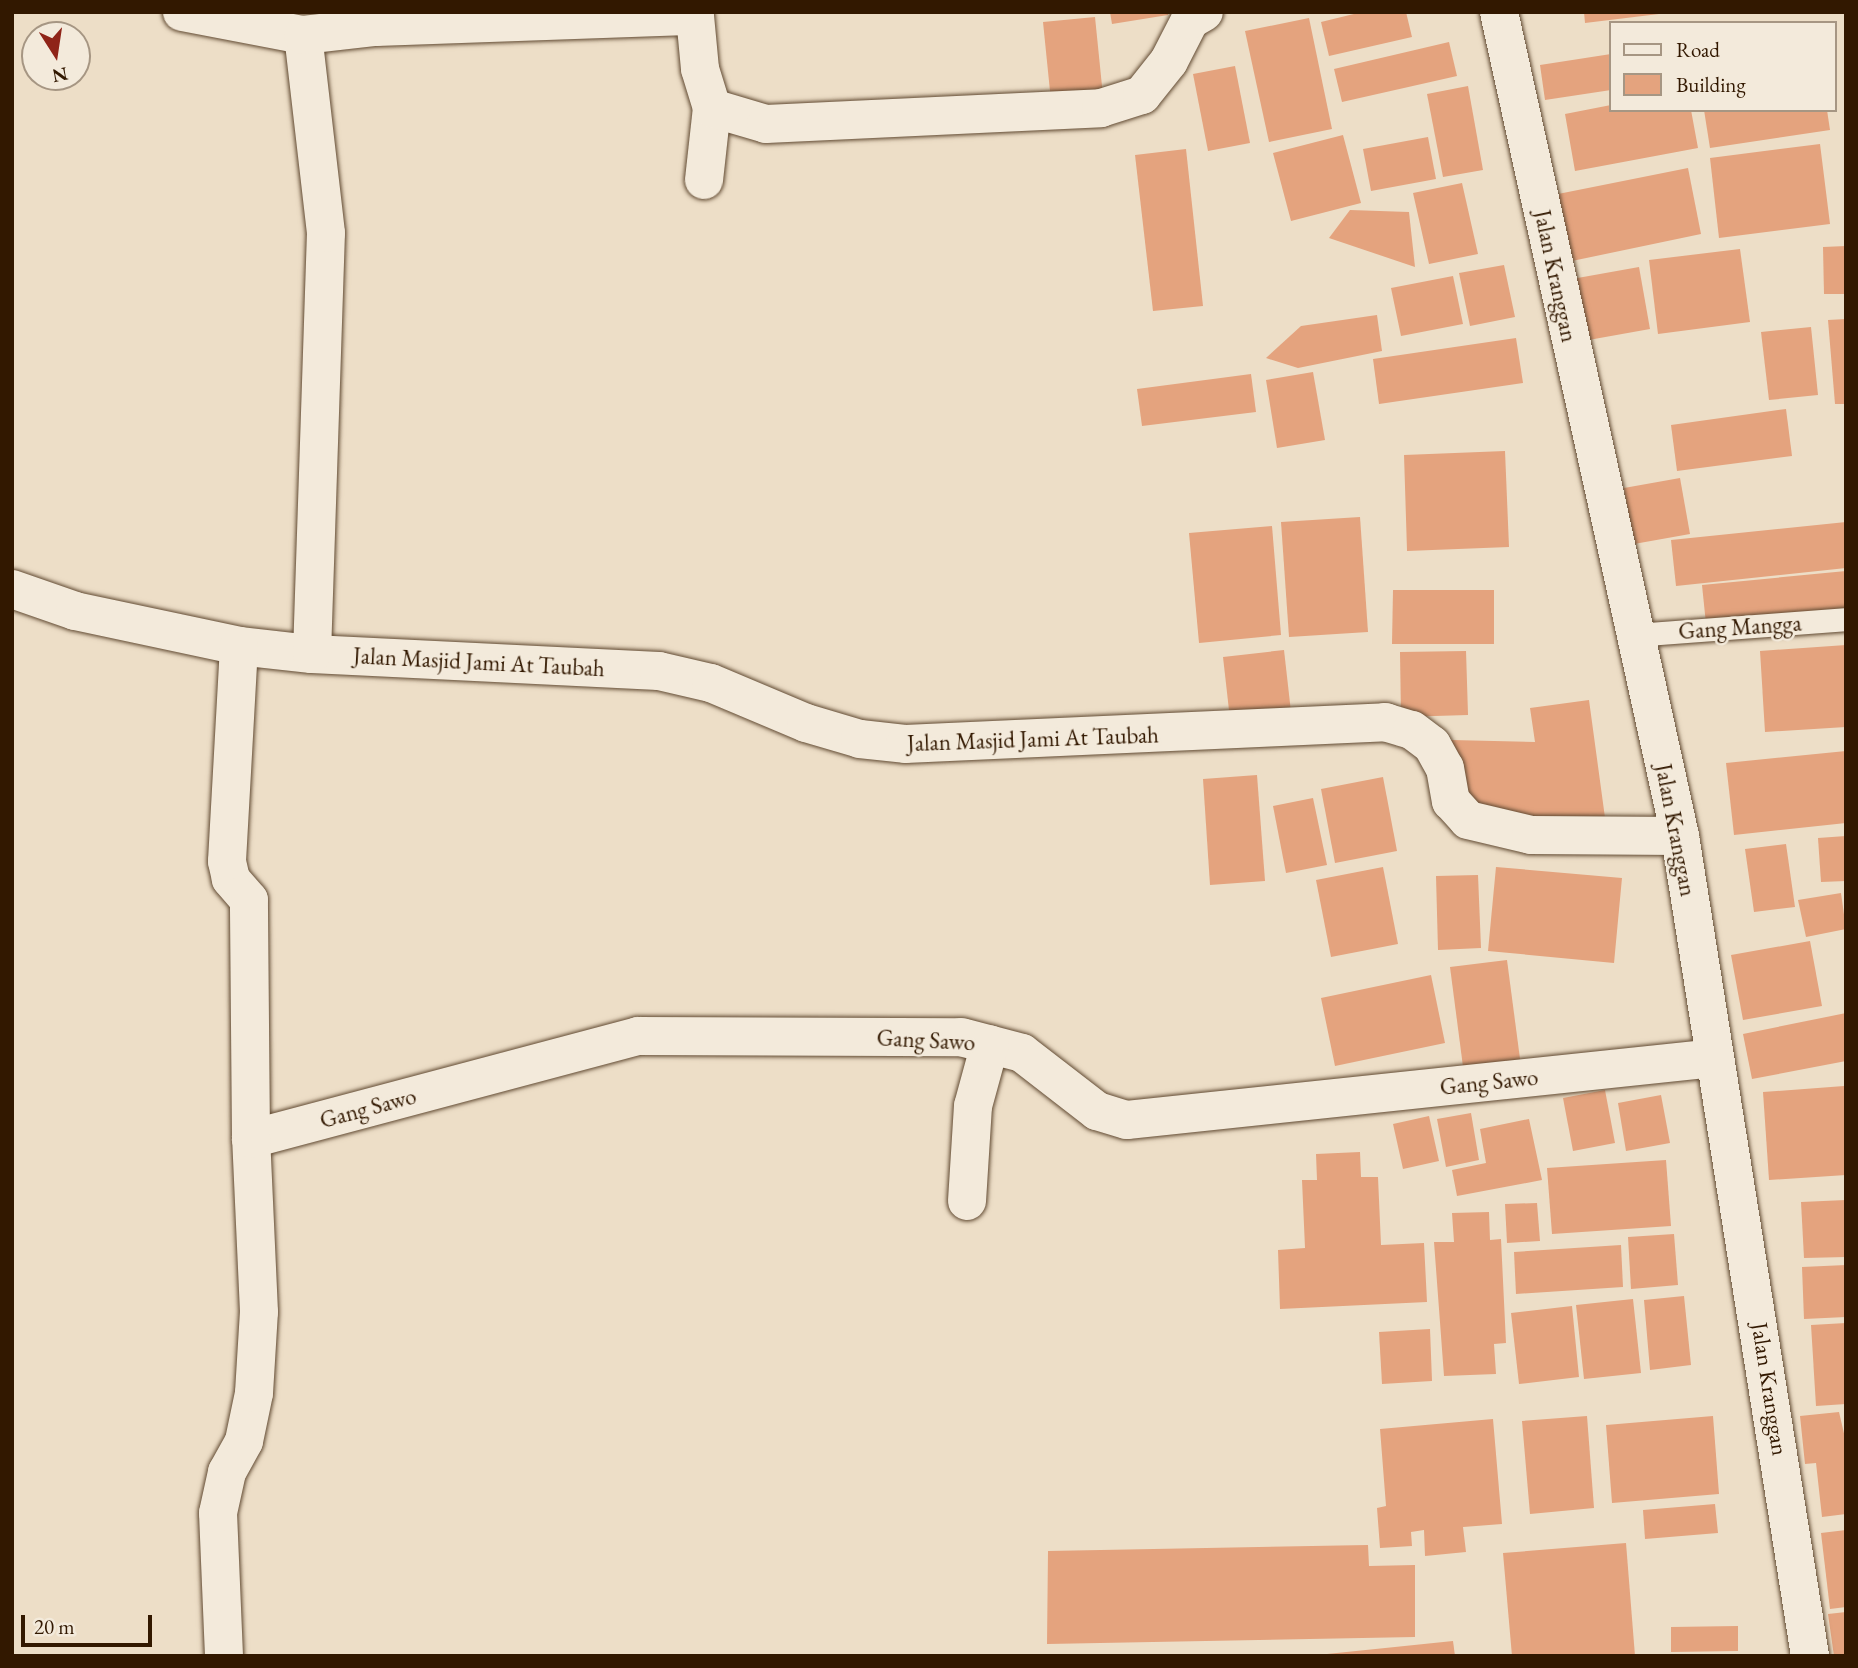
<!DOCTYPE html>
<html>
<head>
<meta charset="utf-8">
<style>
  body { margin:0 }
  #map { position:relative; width:1858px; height:1668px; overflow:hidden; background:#eddec7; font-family:"EB Garamond",serif }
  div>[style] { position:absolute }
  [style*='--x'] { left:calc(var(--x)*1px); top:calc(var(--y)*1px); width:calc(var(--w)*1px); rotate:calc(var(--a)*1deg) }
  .building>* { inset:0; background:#e4a37e }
  .roads { filter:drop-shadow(0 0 2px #614a32) drop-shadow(0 0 2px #614a32) }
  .service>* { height:23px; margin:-11.5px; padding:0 11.5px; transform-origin:11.5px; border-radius:11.5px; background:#f3eadb }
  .minor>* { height:38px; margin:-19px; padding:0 19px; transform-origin:19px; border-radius:19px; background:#f3eadb }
  .secondary>* { height:38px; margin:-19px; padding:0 19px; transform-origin:19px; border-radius:19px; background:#f3eadb }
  span { translate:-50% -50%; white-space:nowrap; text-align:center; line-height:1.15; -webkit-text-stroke:5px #f3eadb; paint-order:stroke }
  .street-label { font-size:23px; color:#321800 }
  .frame { position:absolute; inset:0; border:14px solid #321800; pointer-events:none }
  .legend { position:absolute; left:1609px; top:21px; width:228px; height:91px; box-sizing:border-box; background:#f3eadb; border:2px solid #a69683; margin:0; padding:9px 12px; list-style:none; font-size:21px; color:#321800 }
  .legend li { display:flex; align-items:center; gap:14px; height:35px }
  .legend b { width:35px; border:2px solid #a69683 }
  .north { position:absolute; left:21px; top:21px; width:70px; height:70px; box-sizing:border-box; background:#f3eadb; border:2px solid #a69683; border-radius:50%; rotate:168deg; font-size:19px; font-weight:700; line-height:28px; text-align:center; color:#321800 }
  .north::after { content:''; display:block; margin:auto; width:24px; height:32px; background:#8f2418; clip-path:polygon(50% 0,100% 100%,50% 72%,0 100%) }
  .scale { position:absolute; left:21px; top:1615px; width:131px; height:32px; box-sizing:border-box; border:4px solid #321800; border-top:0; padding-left:9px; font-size:21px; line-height:24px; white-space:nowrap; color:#321800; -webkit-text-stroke:5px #f3eadb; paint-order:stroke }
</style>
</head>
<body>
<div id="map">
  <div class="building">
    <div style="clip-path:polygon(1110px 12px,1168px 12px,1168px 15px,1112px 24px)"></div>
    <div style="clip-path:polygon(1362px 12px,1406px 12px,1412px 37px,1329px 56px,1321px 22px)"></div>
    <div style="clip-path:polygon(1584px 12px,1659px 12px,1659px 14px,1585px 23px)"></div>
    <div style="clip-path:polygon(1095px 17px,1103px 96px,1051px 101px,1043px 22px)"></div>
    <div style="clip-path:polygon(1309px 18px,1332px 129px,1269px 142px,1245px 31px)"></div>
    <div style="clip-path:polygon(1449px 42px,1457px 76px,1342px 102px,1334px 69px)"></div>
    <div style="clip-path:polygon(1611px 54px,1611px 90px,1545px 100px,1540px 65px)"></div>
    <div style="clip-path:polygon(1235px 66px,1250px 143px,1208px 151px,1193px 74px)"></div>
    <div style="clip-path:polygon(1468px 86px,1483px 170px,1443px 177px,1427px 94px)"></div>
    <div style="clip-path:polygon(1611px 105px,1611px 110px,1691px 110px,1698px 148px,1575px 171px,1565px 114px)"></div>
    <div style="clip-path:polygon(1704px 110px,1827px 110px,1830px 130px,1710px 148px)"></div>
    <div style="clip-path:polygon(1343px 135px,1361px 203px,1291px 221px,1273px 153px)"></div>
    <div style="clip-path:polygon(1428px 137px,1436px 179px,1371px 191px,1363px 149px)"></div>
    <div style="clip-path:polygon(1820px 144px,1830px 224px,1719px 238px,1710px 158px)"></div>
    <div style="clip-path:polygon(1186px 149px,1203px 306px,1153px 311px,1135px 155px)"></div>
    <div style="clip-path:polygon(1688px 168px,1701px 234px,1572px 261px,1558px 194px)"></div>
    <div style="clip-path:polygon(1462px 183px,1478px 254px,1429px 264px,1413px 193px)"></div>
    <div style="clip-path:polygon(1350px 210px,1409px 212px,1415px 267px,1329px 238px)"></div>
    <div style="clip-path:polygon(1846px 246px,1846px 294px,1824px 294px,1823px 247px)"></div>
    <div style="clip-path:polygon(1740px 249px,1750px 322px,1658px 334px,1649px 260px)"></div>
    <div style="clip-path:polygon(1504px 265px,1515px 317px,1470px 326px,1459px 273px)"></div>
    <div style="clip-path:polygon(1639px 267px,1650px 329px,1583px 341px,1572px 279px)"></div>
    <div style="clip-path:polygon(1453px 276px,1463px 324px,1401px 336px,1391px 288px)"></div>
    <div style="clip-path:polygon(1377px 315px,1382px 351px,1298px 368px,1266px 358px,1301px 326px)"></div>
    <div style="clip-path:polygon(1846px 319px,1846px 404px,1835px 404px,1828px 320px)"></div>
    <div style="clip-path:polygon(1811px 327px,1818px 395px,1769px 400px,1761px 332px)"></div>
    <div style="clip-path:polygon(1516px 338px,1523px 383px,1379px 404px,1373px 359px)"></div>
    <div style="clip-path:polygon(1313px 372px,1325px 440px,1277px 448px,1266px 380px)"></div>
    <div style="clip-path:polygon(1251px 374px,1256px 412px,1142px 426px,1137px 389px)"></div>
    <div style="clip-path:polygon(1786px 409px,1792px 456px,1677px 471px,1671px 425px)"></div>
    <div style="clip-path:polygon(1505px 451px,1509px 547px,1407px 551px,1404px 455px)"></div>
    <div style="clip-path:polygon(1680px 478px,1690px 534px,1634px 544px,1624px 488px)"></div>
    <div style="clip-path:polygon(1360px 517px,1368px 632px,1289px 637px,1281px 522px)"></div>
    <div style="clip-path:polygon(1846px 522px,1846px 568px,1676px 586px,1671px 540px)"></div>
    <div style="clip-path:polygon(1272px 526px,1281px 635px,1199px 643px,1189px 533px)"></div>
    <div style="clip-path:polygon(1846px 571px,1846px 610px,1706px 624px,1702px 585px)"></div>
    <div style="clip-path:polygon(1393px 590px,1494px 590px,1494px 644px,1392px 644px)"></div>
    <div style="clip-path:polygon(1846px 645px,1846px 727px,1765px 732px,1760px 651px)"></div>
    <div style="clip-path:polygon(1284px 650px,1291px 712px,1230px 719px,1223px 657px)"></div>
    <div style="clip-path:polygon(1466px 651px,1468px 715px,1401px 717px,1400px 652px)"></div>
    <div style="clip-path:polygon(1589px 700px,1606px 825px,1461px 809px,1451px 740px,1535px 742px,1530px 708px)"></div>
    <div style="clip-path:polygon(1846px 751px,1846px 823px,1734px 835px,1726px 763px)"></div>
    <div style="clip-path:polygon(1257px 775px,1265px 881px,1210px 885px,1203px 779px)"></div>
    <div style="clip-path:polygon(1383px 777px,1397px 851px,1335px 863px,1321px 789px)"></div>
    <div style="clip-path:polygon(1313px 798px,1327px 865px,1286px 873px,1273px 806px)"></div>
    <div style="clip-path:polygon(1846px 836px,1846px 881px,1821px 882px,1818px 838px)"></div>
    <div style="clip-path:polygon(1786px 844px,1795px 907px,1754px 912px,1745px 849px)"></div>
    <div style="clip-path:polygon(1383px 867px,1398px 944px,1331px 957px,1316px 880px)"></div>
    <div style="clip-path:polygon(1496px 867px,1622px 878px,1614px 963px,1488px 951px)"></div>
    <div style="clip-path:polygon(1478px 875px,1481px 948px,1438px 950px,1436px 876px)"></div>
    <div style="clip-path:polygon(1841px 893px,1846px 929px,1806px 937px,1798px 900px)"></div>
    <div style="clip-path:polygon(1810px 941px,1822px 1006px,1743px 1020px,1731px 955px)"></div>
    <div style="clip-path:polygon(1507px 960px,1522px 1074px,1465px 1082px,1450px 967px)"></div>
    <div style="clip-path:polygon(1431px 975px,1445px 1043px,1335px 1066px,1321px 998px)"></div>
    <div style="clip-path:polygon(1846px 1013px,1846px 1061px,1752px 1079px,1743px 1034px)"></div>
    <div style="clip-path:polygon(1844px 1086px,1846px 1175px,1769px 1180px,1763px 1092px)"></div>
    <div style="clip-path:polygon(1605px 1090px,1615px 1143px,1573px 1151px,1563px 1098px)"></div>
    <div style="clip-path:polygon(1661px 1095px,1670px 1143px,1626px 1151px,1618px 1103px)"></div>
    <div style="clip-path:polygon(1471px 1113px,1479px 1160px,1446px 1167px,1437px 1119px)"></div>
    <div style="clip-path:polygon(1429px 1116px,1439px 1161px,1403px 1169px,1393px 1124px)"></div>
    <div style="clip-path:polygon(1529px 1119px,1542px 1180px,1457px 1196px,1452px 1170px,1486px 1163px,1480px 1129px)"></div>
    <div style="clip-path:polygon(1360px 1152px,1361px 1177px,1378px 1177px,1381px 1245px,1424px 1243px,1427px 1302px,1280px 1309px,1278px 1250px,1305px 1248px,1302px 1180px,1317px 1180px,1316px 1154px)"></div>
    <div style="clip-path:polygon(1666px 1160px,1671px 1226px,1552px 1234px,1547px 1168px)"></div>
    <div style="clip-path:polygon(1846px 1200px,1846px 1257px,1804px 1258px,1801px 1202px)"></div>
    <div style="clip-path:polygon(1537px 1203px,1540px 1241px,1507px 1243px,1505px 1204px)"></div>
    <div style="clip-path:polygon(1489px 1212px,1490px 1240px,1501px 1239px,1506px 1343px,1494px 1344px,1496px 1374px,1444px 1376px,1434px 1242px,1454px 1242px,1452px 1213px)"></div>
    <div style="clip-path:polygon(1674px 1234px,1678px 1285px,1631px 1289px,1628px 1237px)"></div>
    <div style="clip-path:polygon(1621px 1245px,1623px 1287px,1516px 1294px,1514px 1252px)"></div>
    <div style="clip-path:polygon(1846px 1265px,1846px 1317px,1804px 1319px,1802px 1267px)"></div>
    <div style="clip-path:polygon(1684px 1296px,1691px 1365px,1650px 1370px,1644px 1300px)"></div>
    <div style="clip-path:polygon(1633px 1299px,1641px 1373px,1584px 1379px,1576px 1305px)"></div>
    <div style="clip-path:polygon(1572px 1306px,1579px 1377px,1519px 1384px,1511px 1313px)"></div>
    <div style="clip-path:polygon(1846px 1323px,1846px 1404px,1816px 1406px,1811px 1325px)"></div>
    <div style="clip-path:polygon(1430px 1329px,1432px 1381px,1382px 1384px,1379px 1332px)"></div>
    <div style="clip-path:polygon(1839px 1412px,1846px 1442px,1846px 1514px,1822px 1517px,1816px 1463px,1805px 1464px,1800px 1416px)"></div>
    <div style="clip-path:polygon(1587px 1416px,1594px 1508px,1530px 1514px,1522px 1421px)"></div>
    <div style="clip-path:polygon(1713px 1416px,1719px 1494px,1612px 1503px,1606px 1425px)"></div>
    <div style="clip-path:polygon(1493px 1419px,1502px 1524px,1463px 1527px,1466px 1552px,1425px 1556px,1424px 1530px,1411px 1532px,1412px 1546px,1380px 1548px,1377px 1508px,1386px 1506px,1380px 1429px)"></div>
    <div style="clip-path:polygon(1715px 1504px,1718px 1533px,1645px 1539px,1643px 1510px)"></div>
    <div style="clip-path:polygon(1846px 1530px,1846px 1607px,1830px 1609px,1821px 1533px)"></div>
    <div style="clip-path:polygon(1626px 1543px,1635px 1656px,1512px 1656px,1503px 1553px)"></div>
    <div style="clip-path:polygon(1368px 1545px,1369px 1566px,1415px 1565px,1415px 1637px,1047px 1644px,1048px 1551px)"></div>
    <div style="clip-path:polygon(1846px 1612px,1846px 1656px,1834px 1656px,1828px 1614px)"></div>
    <div style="clip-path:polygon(1738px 1626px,1738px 1651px,1671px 1652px,1671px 1627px)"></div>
    <div style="clip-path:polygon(1453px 1641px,1455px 1656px,1328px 1656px,1327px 1654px)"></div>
  </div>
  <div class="roads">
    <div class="service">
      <div style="--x:1634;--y:635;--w:213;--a:-4.3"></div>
    </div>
    <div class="minor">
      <div style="--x:182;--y:12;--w:123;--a:10.8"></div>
      <div style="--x:704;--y:180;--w:72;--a:-83.7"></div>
      <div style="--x:12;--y:589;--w:67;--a:19.2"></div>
      <div style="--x:75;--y:611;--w:168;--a:12"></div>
      <div style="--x:239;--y:646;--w:73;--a:6.3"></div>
      <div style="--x:312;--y:654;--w:347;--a:2.8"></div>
      <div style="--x:659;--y:671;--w:53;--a:13"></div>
      <div style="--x:711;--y:683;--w:103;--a:22.8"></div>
      <div style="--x:806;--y:723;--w:56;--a:16.5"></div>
      <div style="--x:860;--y:739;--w:45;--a:6.3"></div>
      <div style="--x:905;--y:744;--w:481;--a:-2.6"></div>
      <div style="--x:1385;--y:722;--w:28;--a:17"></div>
      <div style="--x:1412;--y:730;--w:25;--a:37"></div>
      <div style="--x:1432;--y:745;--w:26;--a:61"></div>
      <div style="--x:1445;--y:768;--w:34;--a:80"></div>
      <div style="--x:1451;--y:801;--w:25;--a:48"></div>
      <div style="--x:1468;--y:820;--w:65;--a:13.4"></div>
      <div style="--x:1531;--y:835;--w:149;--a:0.4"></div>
      <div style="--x:312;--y:654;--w:421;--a:-88.1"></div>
      <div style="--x:326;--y:233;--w:199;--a:-96.6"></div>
      <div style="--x:303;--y:35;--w:73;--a:-6.3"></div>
      <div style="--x:376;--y:27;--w:319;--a:-2"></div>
      <div style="--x:695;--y:16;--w:53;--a:84.6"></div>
      <div style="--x:700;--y:69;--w:41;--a:72.9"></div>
      <div style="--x:712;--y:108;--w:56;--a:16.5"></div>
      <div style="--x:766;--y:124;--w:335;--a:-2.7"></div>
      <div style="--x:1101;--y:108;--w:43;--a:-17.6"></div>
      <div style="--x:1142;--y:95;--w:43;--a:-51.5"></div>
      <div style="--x:1169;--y:61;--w:46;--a:-62.9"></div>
      <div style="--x:1190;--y:20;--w:16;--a:-30"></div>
      <div style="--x:251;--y:1139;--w:400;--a:-14.9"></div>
      <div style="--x:638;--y:1036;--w:323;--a:0.2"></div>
      <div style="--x:961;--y:1037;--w:63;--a:14.7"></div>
      <div style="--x:1022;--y:1053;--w:95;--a:37.7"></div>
      <div style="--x:1097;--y:1111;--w:31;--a:17"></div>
      <div style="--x:1127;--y:1120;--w:590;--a:-6.03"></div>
      <div style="--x:967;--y:1201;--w:95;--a:-86.4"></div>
      <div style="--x:973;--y:1106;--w:64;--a:-74.7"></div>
      <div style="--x:224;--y:1656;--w:143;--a:-92.4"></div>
      <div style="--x:218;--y:1513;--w:42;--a:-77.6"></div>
      <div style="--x:227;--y:1472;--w:35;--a:-61"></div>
      <div style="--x:244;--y:1441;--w:49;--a:-78.2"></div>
      <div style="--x:254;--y:1393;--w:81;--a:-86.5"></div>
      <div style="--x:259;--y:1312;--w:173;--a:-92.6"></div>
      <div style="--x:251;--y:1139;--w:239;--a:-90.5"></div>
      <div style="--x:249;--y:900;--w:28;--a:-131"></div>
      <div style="--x:231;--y:879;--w:18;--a:-103"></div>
      <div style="--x:227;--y:861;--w:215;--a:-86.8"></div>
    </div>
    <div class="secondary">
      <div style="--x:1499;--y:12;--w:844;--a:77.61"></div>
      <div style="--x:1680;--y:836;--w:830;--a:80.99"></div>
    </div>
  </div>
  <div class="street-label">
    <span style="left:1556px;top:276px;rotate:78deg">Jalan Kranggan</span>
    <span style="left:1740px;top:627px;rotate:-4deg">Gang Mangga</span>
    <span style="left:479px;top:662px;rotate:3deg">Jalan Masjid Jami At Taubah</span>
    <span style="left:1033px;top:739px;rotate:-2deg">Jalan Masjid Jami At Taubah</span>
    <span style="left:1676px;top:830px;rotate:79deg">Jalan Kranggan</span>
    <span style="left:926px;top:1040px;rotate:3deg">Gang Sawo</span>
    <span style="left:1489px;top:1082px;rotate:-6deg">Gang Sawo</span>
    <span style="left:368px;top:1108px;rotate:-15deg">Gang Sawo</span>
    <span style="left:1770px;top:1389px;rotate:81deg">Jalan Kranggan</span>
  </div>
  <div class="frame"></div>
  <ul class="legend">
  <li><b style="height:9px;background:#f3eadb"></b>Road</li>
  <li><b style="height:19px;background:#e4a37e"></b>Building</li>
  </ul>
  <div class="north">N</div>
  <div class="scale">20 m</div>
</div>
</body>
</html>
